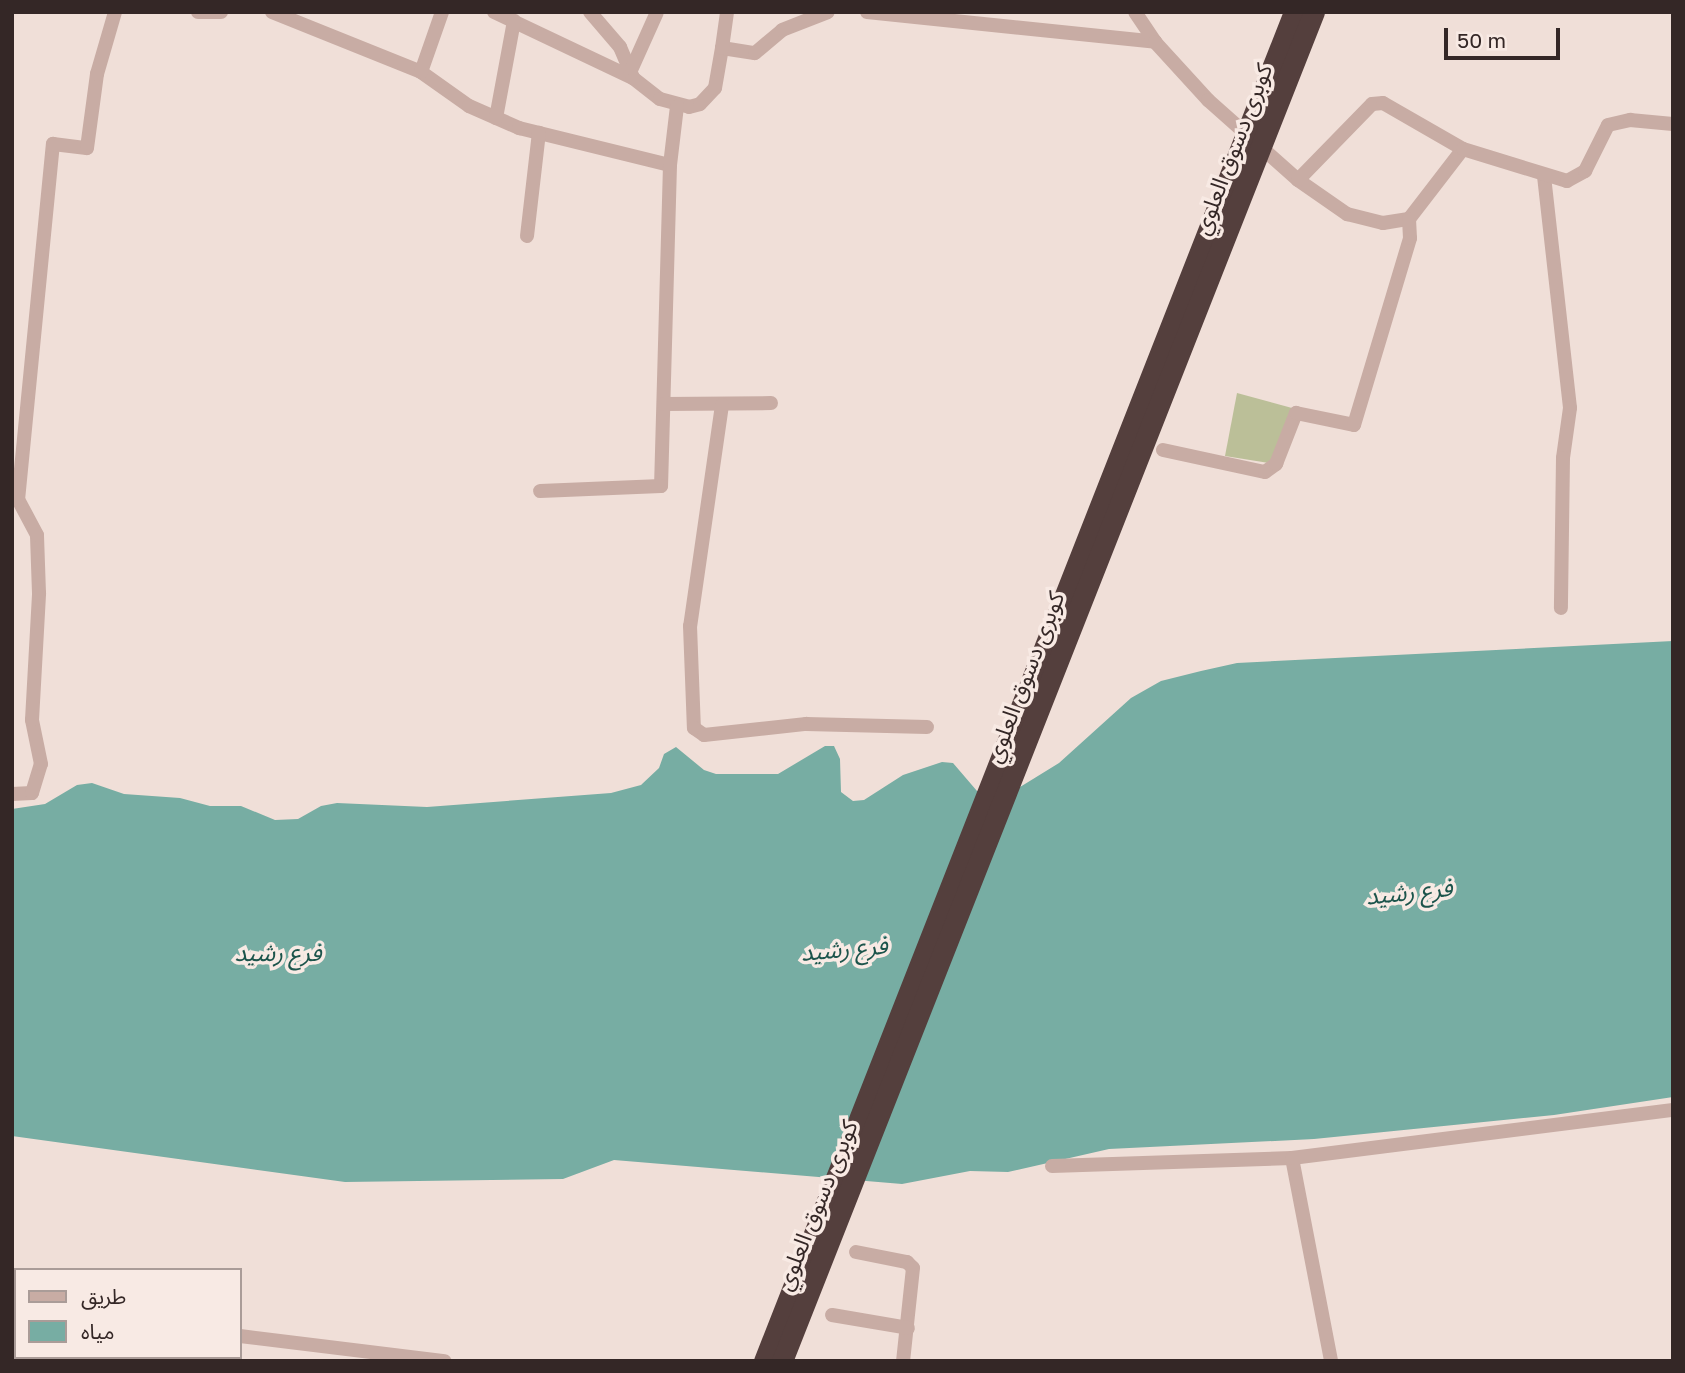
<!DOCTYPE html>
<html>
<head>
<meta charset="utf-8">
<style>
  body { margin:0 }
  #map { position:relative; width:1685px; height:1373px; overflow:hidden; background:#f0dfd8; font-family:"Golos Text","Noto Sans Arabic",sans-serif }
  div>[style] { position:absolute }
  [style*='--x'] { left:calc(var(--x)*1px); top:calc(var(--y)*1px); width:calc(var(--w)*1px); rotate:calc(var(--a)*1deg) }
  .green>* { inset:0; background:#bbbf98 }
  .water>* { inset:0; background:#77ada3 }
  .minor>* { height:14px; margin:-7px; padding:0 7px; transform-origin:7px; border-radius:7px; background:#c8aca4 }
  .highway>* { height:21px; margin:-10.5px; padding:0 10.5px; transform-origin:10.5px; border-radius:10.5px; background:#543f3d }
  span { translate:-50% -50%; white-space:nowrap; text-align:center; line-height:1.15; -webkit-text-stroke:7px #f8eae4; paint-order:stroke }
  .street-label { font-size:23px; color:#342726 }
  .water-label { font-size:24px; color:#1c544b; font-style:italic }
  .frame { position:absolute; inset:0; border:14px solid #342726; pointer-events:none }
  .legend { position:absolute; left:14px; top:1268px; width:228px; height:91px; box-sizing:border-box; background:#f8eae4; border:2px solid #aa9c98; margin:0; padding:9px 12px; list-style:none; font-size:21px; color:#342726 }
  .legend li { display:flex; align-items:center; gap:14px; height:35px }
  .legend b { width:35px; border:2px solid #aa9c98 }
  .scale { position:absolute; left:1444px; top:28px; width:116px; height:32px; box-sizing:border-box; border:4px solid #342726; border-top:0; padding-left:9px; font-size:21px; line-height:24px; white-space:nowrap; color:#342726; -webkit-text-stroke:5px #f8eae4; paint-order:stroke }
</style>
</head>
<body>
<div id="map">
  <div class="green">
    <div style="clip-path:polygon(1237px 393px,1292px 408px,1275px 464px,1225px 456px)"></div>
  </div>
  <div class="water">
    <div style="clip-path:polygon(1673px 641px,1673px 1097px,1554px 1115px,1314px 1139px,1109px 1149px,1008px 1172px,970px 1171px,902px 1184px,614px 1160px,563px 1179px,345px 1182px,12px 1136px,12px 809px,45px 804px,77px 785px,92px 783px,124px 794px,180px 798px,210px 806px,241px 806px,275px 820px,298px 819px,321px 806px,337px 803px,427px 807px,611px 793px,641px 785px,659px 768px,664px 754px,676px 747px,704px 770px,716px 774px,778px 774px,825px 746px,834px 746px,840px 759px,841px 792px,853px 801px,864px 800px,903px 775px,942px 762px,953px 763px,977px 791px,1012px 792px,1059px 763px,1131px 698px,1161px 681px,1201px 671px,1237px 663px)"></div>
  </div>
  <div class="minor">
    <div style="--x:198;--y:12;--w:23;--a:0"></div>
    <div style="--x:272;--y:12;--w:161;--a:21.9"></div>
    <div style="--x:421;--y:72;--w:59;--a:35.3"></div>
    <div style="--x:469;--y:106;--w:55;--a:23.7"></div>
    <div style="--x:519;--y:128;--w:155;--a:13.8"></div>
    <div style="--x:670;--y:165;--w:321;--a:91.6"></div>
    <div style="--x:661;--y:486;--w:121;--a:177.6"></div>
    <div style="--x:494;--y:12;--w:154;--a:25.4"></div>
    <div style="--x:633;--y:78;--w:34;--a:38"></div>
    <div style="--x:660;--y:99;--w:30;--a:15"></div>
    <div style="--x:689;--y:107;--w:11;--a:-15"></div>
    <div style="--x:700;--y:104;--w:22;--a:-47"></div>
    <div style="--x:715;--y:88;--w:41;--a:-80.1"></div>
    <div style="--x:722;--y:48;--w:33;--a:9"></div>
    <div style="--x:755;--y:53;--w:35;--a:-40"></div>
    <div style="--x:782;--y:30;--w:49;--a:-21.4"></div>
    <div style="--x:590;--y:12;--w:46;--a:49.4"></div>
    <div style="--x:620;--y:47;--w:34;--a:67"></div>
    <div style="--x:867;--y:12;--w:290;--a:5.9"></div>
    <div style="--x:1135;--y:12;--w:36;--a:56"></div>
    <div style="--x:1155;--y:42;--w:79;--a:47.6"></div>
    <div style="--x:1208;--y:100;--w:120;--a:41.6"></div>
    <div style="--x:1298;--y:180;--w:60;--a:34.8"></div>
    <div style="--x:1347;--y:214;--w:37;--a:14"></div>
    <div style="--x:1383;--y:223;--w:26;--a:-9"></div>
    <div style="--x:1409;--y:219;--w:88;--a:-52.4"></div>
    <div style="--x:722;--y:48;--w:36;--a:-82"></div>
    <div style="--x:632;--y:68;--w:61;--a:-65.9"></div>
    <div style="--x:421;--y:72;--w:64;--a:-70.7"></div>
    <div style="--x:496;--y:118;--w:99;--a:-79.5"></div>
    <div style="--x:670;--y:165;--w:59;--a:-83.2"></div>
    <div style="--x:1544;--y:176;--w:233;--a:83.6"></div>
    <div style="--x:1570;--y:408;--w:50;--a:98"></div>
    <div style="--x:1563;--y:458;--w:150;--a:90.8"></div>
    <div style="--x:1298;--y:180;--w:106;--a:-45.8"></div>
    <div style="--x:1372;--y:104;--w:11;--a:-5"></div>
    <div style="--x:1383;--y:103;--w:92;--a:29.9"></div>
    <div style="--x:1463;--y:149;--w:109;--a:17.1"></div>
    <div style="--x:1567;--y:181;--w:21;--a:-29"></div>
    <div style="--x:1585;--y:171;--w:51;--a:-63.4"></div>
    <div style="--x:1608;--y:125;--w:23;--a:-13"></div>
    <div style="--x:1630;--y:120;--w:43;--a:5.3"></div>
    <div style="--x:527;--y:236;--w:104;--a:-83.4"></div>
    <div style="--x:664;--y:404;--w:107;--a:-0.5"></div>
    <div style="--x:722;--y:405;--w:223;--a:98.2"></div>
    <div style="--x:690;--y:626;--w:102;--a:87.8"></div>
    <div style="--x:694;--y:728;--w:12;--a:35"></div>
    <div style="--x:704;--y:735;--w:103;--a:-6.2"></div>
    <div style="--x:806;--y:724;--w:121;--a:1.4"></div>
    <div style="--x:1163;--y:450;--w:104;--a:12.2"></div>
    <div style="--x:1265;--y:472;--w:14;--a:-36"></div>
    <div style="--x:1276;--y:464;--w:55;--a:-68.6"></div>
    <div style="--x:1296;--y:413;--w:59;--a:11.7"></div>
    <div style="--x:1354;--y:425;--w:195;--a:-73.3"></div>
    <div style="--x:1410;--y:238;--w:19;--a:-93"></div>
    <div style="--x:12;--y:794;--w:20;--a:-3"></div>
    <div style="--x:32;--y:793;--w:30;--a:-73"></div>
    <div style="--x:41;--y:764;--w:45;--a:-101.6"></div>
    <div style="--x:32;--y:720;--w:127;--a:-86.8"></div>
    <div style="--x:39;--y:593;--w:58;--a:-92"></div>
    <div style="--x:37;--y:535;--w:40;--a:-118"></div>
    <div style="--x:18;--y:500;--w:358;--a:-84.4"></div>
    <div style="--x:53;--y:144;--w:34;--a:7"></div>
    <div style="--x:87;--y:148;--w:75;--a:-82.3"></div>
    <div style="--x:97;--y:74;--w:65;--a:-73.8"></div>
    <div style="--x:1292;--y:1158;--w:207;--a:79.1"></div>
    <div style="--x:1052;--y:1166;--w:240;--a:-1.9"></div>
    <div style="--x:1292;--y:1158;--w:384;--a:-7.2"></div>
    <div style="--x:856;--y:1252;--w:52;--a:11.1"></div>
    <div style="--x:907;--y:1262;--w:8;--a:45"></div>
    <div style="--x:913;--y:1268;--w:94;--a:96.1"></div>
    <div style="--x:832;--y:1315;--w:77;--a:9.7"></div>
    <div style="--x:240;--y:1336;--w:206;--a:7"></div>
  </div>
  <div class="highway">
    <div style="--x:764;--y:1361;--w:1449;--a:-68.55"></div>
    <div style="--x:782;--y:1361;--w:1450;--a:-68.48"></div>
  </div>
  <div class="street-label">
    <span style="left:1232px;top:149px;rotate:-69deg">كوبرى دسوق العلوي</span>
    <span style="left:1024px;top:677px;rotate:-69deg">كوبرى دسوق العلوي</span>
    <span style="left:816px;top:1205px;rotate:-68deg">كوبرى دسوق العلوي</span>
  </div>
  <div class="water-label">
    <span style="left:1409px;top:891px;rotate:-6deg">فرع رشيد</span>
    <span style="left:844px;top:948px;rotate:-5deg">فرع رشيد</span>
    <span style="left:278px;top:952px">فرع رشيد</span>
  </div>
  <div class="frame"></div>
  <ul class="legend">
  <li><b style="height:9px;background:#c8aca4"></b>طريق</li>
  <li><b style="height:19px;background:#77ada3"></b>مياه</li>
  </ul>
  <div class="scale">50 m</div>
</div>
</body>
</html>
